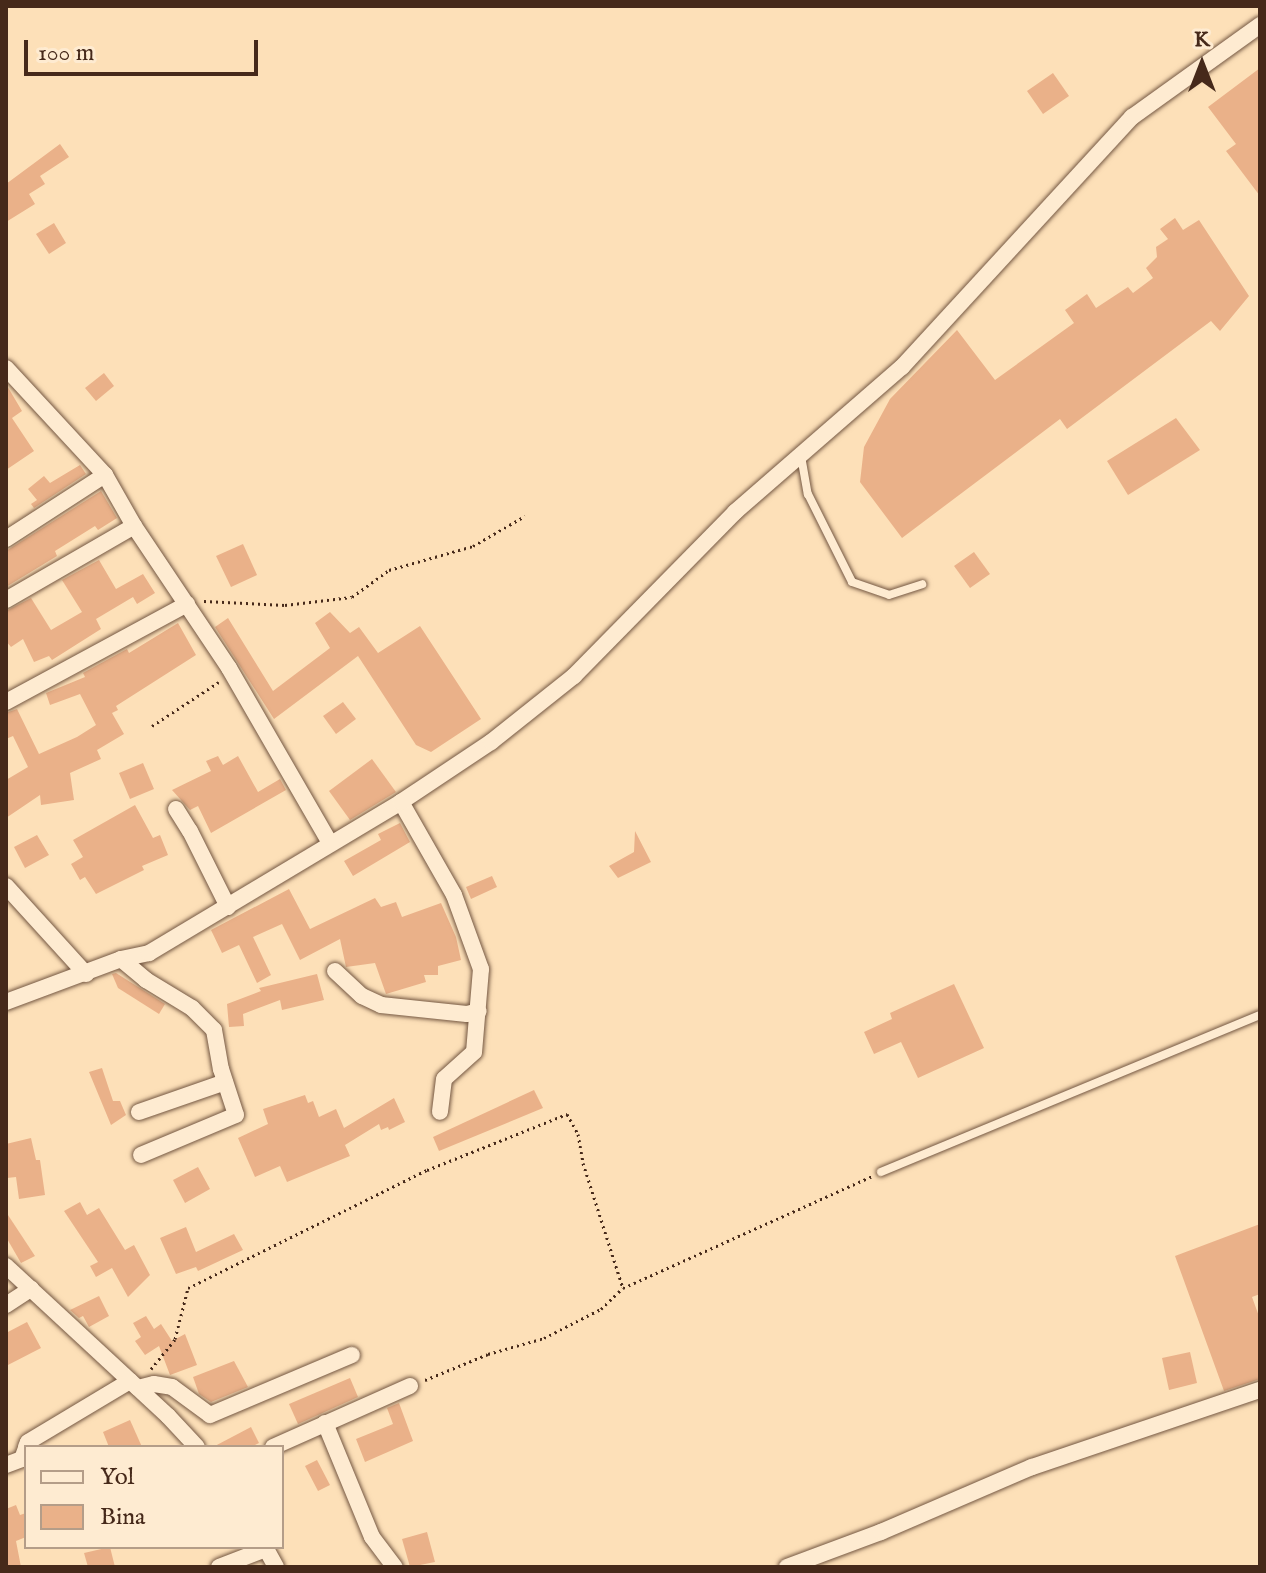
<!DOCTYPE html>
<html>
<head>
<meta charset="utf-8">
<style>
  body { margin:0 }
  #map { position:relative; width:1266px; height:1573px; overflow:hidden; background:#fde0b8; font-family:"IM FELL English",serif }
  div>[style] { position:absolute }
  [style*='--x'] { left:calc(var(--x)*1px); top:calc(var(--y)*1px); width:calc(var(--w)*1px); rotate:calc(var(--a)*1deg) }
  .building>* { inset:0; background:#eab189 }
  .path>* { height:3px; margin-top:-1.5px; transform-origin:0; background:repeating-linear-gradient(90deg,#46291a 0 2px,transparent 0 6px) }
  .roads { filter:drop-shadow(0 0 2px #745742) drop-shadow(0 0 2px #745742) }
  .lane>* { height:8px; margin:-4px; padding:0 4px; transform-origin:4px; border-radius:4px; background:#feebd1 }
  .street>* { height:16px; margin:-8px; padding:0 8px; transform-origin:8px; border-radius:8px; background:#feebd1 }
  span { translate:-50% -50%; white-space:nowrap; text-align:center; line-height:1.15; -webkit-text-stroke:7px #feebd1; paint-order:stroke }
  .frame { position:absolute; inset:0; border:8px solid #46291a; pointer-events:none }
  .legend { position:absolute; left:24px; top:1445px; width:260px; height:104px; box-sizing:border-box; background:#feebd1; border:2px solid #b49d88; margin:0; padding:10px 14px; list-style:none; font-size:24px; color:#46291a }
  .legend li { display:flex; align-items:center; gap:16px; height:40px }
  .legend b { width:40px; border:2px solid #b49d88 }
  .north { position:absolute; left:1162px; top:24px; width:80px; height:80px; -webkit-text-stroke:6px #feebd1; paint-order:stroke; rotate:0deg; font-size:22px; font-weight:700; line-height:32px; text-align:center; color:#46291a }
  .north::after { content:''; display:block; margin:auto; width:28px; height:36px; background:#46291a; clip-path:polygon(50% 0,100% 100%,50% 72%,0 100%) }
  .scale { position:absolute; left:24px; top:40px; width:234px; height:36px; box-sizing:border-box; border:4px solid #46291a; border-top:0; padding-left:10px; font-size:24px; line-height:28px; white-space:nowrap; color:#46291a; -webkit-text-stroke:6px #feebd1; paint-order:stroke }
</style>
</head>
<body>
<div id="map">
  <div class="building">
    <div style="clip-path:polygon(1260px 68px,1260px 196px,1226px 151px,1236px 144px,1208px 107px)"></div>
    <div style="clip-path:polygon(1053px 73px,1069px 96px,1043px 114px,1027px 91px)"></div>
    <div style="clip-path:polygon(60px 144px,69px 157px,40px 176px,45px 184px,29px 194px,35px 204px,6px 222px,6px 184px)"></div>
    <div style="clip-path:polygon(1175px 218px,1183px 230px,1199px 220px,1249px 296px,1220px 331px,1211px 321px,1067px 429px,1060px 419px,902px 538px,860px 482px,864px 447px,890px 399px,957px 330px,995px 380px,1074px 323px,1065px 310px,1087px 294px,1096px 308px,1128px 287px,1133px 293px,1153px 278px,1146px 268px,1157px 257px,1156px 247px,1168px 239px,1160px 229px)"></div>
    <div style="clip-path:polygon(54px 223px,66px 243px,49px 254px,36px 234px)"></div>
    <div style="clip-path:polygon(104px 373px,114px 386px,96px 401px,85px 388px)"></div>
    <div style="clip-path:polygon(6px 384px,22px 411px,12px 418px,34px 451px,6px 470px)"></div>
    <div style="clip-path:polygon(1176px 418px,1200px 450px,1128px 495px,1107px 461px)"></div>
    <div style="clip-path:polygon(80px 465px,86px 474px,34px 508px,31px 504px,37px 500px,28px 489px,44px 476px,50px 483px)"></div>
    <div style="clip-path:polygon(101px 491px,117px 518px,98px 530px,95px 526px,55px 551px,57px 556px,6px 587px,6px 551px)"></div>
    <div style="clip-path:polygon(243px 544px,257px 575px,231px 587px,216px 556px)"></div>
    <div style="clip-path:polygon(974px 552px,990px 574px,970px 588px,954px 566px)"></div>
    <div style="clip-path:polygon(99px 560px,116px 589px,143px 574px,155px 593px,137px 604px,133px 597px,96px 619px,101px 629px,52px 660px,49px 656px,34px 662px,23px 639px,11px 647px,6px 641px,6px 611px,31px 598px,51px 630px,82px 612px,62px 580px)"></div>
    <div style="clip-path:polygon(330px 612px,350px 633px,359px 627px,378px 653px,420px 626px,481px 719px,431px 752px,416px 745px,358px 656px,274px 719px,215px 627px,228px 618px,273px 691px,330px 648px,315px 623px)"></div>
    <div style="clip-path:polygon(178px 623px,196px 655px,116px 706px,118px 710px,112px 713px,124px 734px,97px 750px,101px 759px,70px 773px,74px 800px,41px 805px,40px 795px,6px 818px,6px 780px,28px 767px,13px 736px,6px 739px,6px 713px,17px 709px,39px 754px,77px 737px,96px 725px,80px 694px,50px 705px,46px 693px,85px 677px,83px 673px,127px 649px,129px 653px)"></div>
    <div style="clip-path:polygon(343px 702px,356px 719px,336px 734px,323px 716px)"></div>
    <div style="clip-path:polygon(218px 756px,223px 765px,238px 756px,258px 792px,280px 779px,286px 790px,211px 833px,198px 806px,190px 810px,172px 790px,211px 771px,206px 761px)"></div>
    <div style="clip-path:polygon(372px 759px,396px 792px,350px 820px,329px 791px)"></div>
    <div style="clip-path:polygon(143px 763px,154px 789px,130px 799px,119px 773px)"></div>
    <div style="clip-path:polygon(135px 805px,153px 838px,160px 835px,168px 855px,142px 866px,144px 870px,96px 894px,85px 877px,80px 880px,71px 864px,83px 857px,73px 840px)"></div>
    <div style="clip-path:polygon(400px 823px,410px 842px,353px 876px,344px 861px,381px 840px,378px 834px)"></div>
    <div style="clip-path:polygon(635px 831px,651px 862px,618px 878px,609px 866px,634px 852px)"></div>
    <div style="clip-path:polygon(37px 835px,49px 855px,25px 868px,14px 847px)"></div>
    <div style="clip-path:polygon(492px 876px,497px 887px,471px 899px,466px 887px)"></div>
    <div style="clip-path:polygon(289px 889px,310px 929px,375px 898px,381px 907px,396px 902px,402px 917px,441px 903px,456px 937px,461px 960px,438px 966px,438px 975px,424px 975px,426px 982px,386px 994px,375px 963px,346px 967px,340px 939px,300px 960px,282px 924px,253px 937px,271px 975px,257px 983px,239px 945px,222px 953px,211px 930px)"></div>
    <div style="clip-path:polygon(116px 973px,165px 1004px,159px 1014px,118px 988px,112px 974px)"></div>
    <div style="clip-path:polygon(317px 974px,324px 1000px,282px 1010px,280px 1000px,243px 1014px,244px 1026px,229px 1027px,227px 1004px,261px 991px,259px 988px)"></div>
    <div style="clip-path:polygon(954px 984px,984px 1048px,918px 1078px,901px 1042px,874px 1054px,864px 1032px,892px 1019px,890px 1013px)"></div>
    <div style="clip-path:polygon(102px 1068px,113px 1101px,120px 1101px,126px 1115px,111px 1125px,89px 1072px)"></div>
    <div style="clip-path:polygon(534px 1090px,543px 1108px,439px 1151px,433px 1137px)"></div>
    <div style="clip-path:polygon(305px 1095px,308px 1103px,313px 1101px,319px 1117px,336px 1109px,344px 1128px,394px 1098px,405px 1122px,389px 1130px,388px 1127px,381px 1130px,379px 1124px,345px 1145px,350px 1156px,287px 1182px,280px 1166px,255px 1177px,238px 1138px,268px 1124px,263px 1109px)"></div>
    <div style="clip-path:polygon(31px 1138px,36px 1160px,40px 1160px,45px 1195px,19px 1199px,16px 1177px,7px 1178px,6px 1144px)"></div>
    <div style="clip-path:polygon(198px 1167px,210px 1189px,185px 1203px,173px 1180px)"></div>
    <div style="clip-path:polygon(80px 1202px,87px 1215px,99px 1208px,125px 1250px,134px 1245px,150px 1275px,128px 1297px,112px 1268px,96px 1277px,90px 1266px,98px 1262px,64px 1211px)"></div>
    <div style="clip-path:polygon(6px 1212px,35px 1256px,21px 1263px,6px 1237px)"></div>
    <div style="clip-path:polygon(1260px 1224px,1260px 1294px,1252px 1297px,1260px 1319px,1260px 1379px,1224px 1391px,1175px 1256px)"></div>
    <div style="clip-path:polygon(186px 1227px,196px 1252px,234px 1234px,243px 1250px,198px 1271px,196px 1267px,176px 1274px,160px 1238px)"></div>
    <div style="clip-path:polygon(99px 1296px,109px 1316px,89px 1327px,83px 1316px,79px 1318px,70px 1310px)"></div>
    <div style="clip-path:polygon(146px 1316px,154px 1329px,161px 1324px,172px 1341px,185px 1334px,197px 1365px,170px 1375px,159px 1346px,145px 1355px,135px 1341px,141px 1337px,133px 1323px)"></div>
    <div style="clip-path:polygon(27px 1322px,41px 1348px,6px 1366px,6px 1333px)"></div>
    <div style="clip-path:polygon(1190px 1352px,1197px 1383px,1169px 1390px,1162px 1358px)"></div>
    <div style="clip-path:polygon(234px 1361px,248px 1387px,211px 1402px,199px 1394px,193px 1377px)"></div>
    <div style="clip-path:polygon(350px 1378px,358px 1397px,298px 1424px,289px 1404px)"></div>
    <div style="clip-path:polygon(399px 1403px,413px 1441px,365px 1462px,356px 1439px,393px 1424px,387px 1408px)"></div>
    <div style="clip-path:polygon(130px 1420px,142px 1447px,109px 1447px,103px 1432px)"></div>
    <div style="clip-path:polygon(251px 1427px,259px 1443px,251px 1447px,213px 1447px)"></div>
    <div style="clip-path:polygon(317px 1460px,330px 1485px,318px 1491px,305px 1466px)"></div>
    <div style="clip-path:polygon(16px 1505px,20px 1515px,26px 1513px,26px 1537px,16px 1541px,21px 1567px,6px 1567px,6px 1509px)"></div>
    <div style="clip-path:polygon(427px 1532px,435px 1562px,410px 1567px,402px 1539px)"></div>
    <div style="clip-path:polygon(110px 1547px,115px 1567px,88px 1567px,84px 1553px)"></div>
  </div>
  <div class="path">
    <div style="--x:204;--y:601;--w:81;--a:2.8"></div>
    <div style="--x:285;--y:605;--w:67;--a:-6.8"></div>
    <div style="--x:352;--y:597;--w:46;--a:-36.1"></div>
    <div style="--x:389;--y:570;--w:87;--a:-15.9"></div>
    <div style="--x:473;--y:546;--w:60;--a:-30"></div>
    <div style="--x:152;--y:726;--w:80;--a:-33.3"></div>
    <div style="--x:151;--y:1369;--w:38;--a:-51"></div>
    <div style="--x:175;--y:1339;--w:53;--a:-75.7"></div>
    <div style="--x:188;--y:1288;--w:267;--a:-26.3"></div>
    <div style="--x:427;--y:1170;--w:151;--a:-21.8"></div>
    <div style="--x:567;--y:1114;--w:23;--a:61"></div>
    <div style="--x:578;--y:1134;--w:29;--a:80"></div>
    <div style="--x:583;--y:1163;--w:131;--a:72.3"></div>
    <div style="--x:623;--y:1288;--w:273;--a:-24.2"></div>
    <div style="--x:425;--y:1380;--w:68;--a:-22.4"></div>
    <div style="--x:488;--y:1354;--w:58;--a:-15.9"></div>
    <div style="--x:544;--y:1338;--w:64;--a:-27"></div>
    <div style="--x:601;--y:1309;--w:30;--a:-44"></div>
  </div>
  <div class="roads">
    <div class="lane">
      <div style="--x:801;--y:456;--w:39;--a:80"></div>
      <div style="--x:808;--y:494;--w:98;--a:63.4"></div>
      <div style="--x:852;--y:582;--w:39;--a:19"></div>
      <div style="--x:889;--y:595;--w:35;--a:-18"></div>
      <div style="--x:881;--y:1172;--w:410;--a:-22.5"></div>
    </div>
    <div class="street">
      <div style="--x:6;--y:368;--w:146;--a:47.2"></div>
      <div style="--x:105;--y:475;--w:59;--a:60.4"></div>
      <div style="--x:134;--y:526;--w:171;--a:56.2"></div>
      <div style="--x:229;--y:668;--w:202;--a:60"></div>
      <div style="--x:6;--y:539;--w:118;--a:-32.9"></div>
      <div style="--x:6;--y:600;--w:148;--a:-30"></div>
      <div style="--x:6;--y:702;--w:206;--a:-28.4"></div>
      <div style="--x:401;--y:802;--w:107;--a:60.3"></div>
      <div style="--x:454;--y:895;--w:79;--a:70"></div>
      <div style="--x:481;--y:969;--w:83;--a:94.8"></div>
      <div style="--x:474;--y:1052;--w:40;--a:138"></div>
      <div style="--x:444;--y:1079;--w:33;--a:97"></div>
      <div style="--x:176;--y:809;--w:26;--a:58"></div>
      <div style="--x:190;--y:831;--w:85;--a:63.4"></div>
      <div style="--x:6;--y:886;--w:119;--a:47.7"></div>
      <div style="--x:121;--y:959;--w:33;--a:40"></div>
      <div style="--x:146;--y:980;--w:54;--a:31.3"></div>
      <div style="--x:192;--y:1008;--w:31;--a:45"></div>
      <div style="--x:214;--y:1030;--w:40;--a:80"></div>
      <div style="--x:221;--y:1069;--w:48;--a:71.9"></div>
      <div style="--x:236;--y:1115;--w:103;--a:157.2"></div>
      <div style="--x:335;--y:971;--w:37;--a:43"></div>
      <div style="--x:362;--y:996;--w:21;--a:25"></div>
      <div style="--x:381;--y:1005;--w:86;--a:6"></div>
      <div style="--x:467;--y:1014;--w:12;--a:-14"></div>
      <div style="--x:6;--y:1002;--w:123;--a:-20.5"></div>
      <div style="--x:121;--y:959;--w:29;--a:-12"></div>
      <div style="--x:149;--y:953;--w:294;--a:-30.9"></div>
      <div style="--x:401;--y:802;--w:108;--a:-33.7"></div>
      <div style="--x:491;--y:742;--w:106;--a:-38.5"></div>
      <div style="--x:574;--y:676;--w:230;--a:-45.5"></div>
      <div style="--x:735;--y:512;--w:221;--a:-41"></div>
      <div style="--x:902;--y:367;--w:340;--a:-47.4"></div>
      <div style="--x:1132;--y:117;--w:158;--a:-35.7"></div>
      <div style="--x:139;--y:1112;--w:91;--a:-19.2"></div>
      <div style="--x:6;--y:1266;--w:221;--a:42.8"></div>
      <div style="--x:168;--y:1416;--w:42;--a:46.9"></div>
      <div style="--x:6;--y:1305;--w:30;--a:-33"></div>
      <div style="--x:138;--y:1388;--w:16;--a:-14"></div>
      <div style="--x:154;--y:1384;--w:18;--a:9"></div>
      <div style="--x:172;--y:1387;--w:47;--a:36.4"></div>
      <div style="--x:210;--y:1415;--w:154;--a:-22.9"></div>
      <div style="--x:325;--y:1423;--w:123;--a:67.6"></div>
      <div style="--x:372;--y:1537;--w:38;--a:53"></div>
      <div style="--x:26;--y:1447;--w:5;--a:-68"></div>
      <div style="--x:28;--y:1442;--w:119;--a:-30.9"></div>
      <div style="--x:273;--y:1447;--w:150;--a:-24"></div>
      <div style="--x:6;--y:1465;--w:17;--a:-21"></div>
      <div style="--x:22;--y:1459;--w:12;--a:-70"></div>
      <div style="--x:265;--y:1547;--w:23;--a:61"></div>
      <div style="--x:219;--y:1567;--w:50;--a:-21"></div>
      <div style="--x:787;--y:1567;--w:100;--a:-20.4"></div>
      <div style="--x:881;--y:1532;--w:164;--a:-23.3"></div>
      <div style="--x:1032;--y:1467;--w:241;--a:-18.7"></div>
    </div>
  </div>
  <div class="frame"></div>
  <ul class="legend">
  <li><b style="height:10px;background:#feebd1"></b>Yol</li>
  <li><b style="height:22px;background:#eab189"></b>Bina</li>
  </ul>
  <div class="north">K</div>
  <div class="scale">100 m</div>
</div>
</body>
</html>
